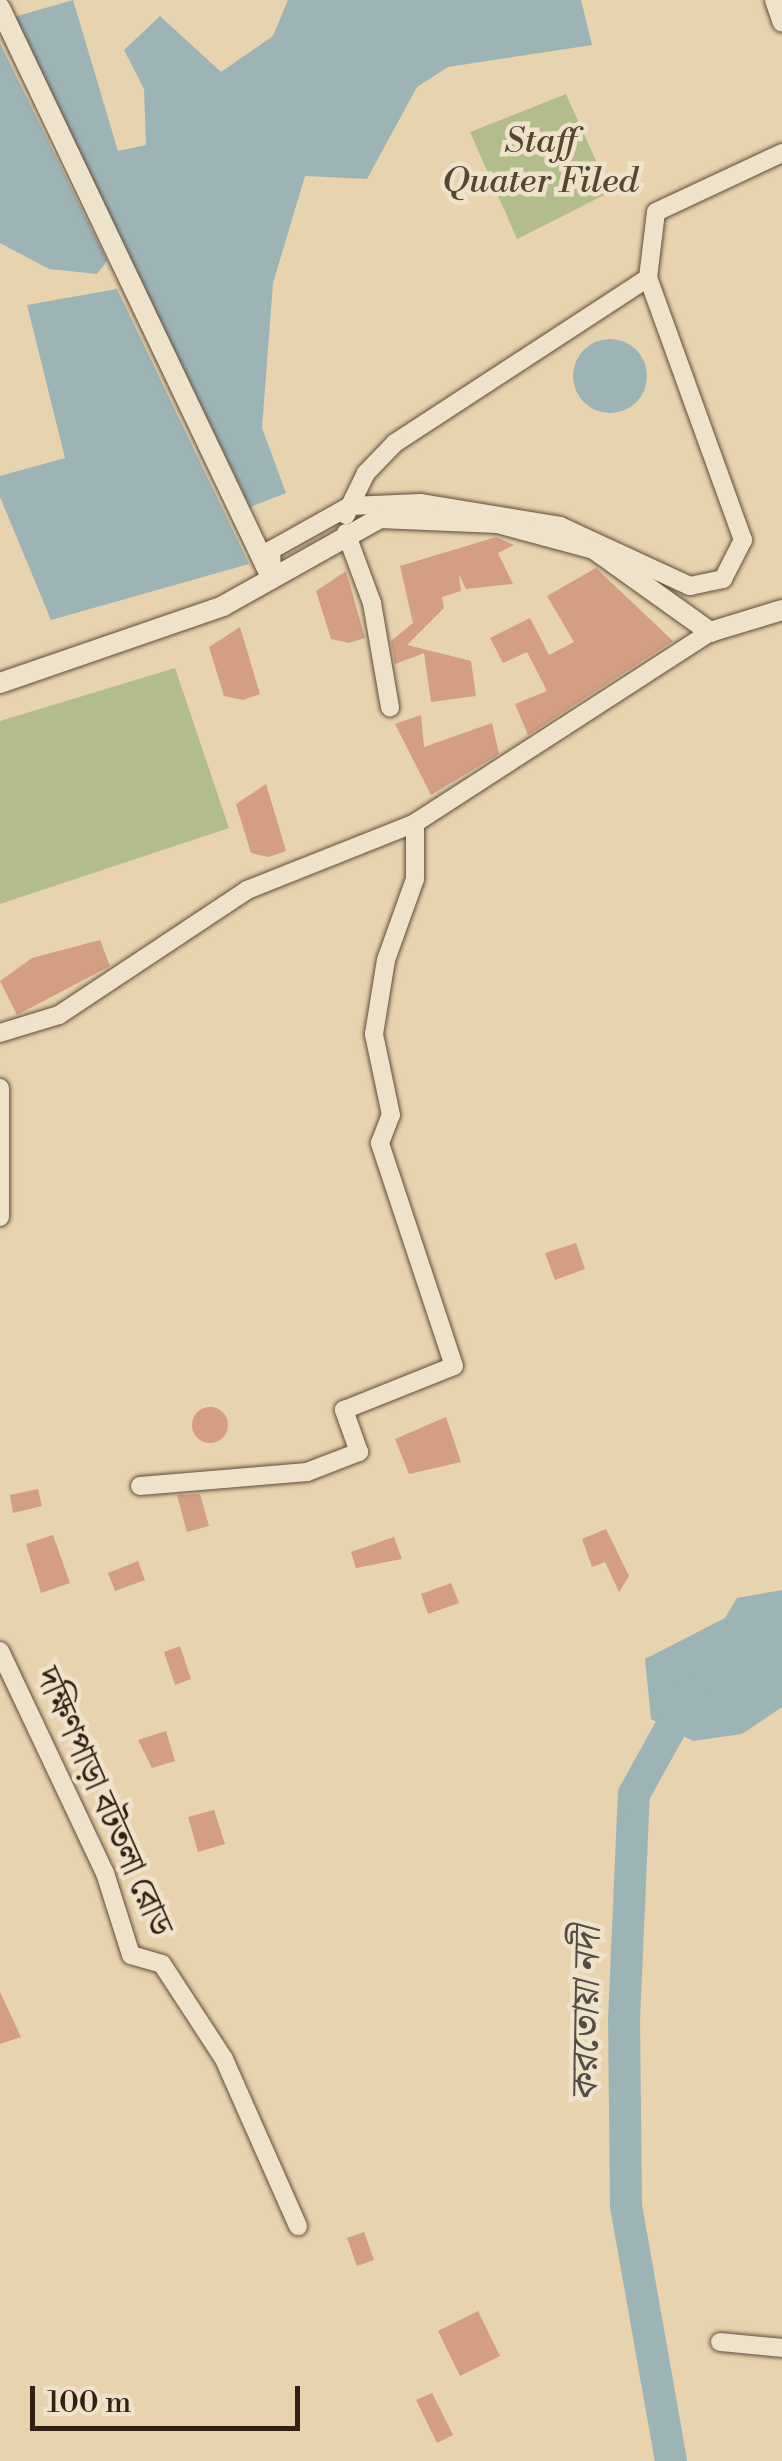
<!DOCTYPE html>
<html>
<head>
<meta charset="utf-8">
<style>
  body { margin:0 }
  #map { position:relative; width:782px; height:2461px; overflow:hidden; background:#e7d3ad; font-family:"Libre Bodoni","Noto Serif Bengali",serif }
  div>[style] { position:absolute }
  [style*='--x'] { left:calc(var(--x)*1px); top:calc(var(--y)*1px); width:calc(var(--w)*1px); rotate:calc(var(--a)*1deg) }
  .green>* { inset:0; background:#b3bd8b }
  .water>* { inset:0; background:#9db4b7 }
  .round { border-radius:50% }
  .river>* { height:32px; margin:-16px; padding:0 16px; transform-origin:16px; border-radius:16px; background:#9db4b7 }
  .building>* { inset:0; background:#d49e83 }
  .roads { filter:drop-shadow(0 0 2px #604d3b) drop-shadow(0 0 2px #604d3b) }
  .minor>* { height:18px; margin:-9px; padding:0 9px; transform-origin:9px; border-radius:9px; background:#efe2ca }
  .tertiary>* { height:20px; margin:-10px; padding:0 10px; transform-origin:10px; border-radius:10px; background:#efe2ca }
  span { translate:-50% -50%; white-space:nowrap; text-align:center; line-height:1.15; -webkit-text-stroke:9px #efe2ca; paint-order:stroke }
  .park-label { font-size:35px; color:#534732; font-style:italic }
  .street-label { font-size:35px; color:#332015 }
  .water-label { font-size:38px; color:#534c46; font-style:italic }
  .scale { position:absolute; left:30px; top:2386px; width:270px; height:45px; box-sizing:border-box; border:5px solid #332015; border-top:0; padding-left:12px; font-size:30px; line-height:35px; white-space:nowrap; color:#332015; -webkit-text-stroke:8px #efe2ca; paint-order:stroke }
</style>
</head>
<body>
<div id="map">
  <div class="green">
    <div style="clip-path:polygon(566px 94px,610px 192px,517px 239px,470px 132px)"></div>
    <div style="clip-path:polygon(175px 668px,229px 828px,0 904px,0 721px)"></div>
  </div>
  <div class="water">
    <div style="clip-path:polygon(73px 0,118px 151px,146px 145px,144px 89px,124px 50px,160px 16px,221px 72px,273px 36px,288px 0,581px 0,592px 45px,448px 67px,417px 87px,367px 179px,305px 176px,273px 283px,262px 428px,286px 493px,250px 507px,14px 17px)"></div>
    <div style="clip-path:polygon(0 43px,107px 261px,97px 274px,49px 269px,0 243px)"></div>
    <div style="clip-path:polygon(117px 289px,249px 564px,51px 620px,0 497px,0 476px,65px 458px,27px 305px)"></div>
    <div class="round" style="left:573px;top:339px;width:74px;height:74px"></div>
    <div style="clip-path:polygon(782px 1590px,782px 1707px,742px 1734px,693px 1741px,651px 1719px,645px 1659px,725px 1618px,737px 1598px)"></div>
  </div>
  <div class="river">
    <div style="--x:671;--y:2461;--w:260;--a:-100"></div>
    <div style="--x:626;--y:2205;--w:185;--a:-90.6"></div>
    <div style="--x:624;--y:2020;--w:226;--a:-87.5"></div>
    <div style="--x:634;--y:1794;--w:115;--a:-61"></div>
  </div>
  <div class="building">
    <div style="clip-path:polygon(496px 537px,514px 545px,498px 553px,513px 584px,466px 589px,459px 574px,461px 591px,442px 597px,444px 608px,407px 645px,471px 661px,476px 696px,431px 702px,424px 653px,395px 664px,391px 641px,413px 623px,400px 566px)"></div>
    <div style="clip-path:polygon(596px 568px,673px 641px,528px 735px,515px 704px,547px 691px,527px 652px,503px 663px,490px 638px,530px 618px,549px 655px,574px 642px,547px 596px)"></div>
    <div style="clip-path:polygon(346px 571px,365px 638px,349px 643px,331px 639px,316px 591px)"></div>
    <div style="clip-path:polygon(240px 627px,260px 694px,243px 700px,224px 696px,209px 647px)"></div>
    <div style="clip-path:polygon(421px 715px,424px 747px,492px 723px,499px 754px,431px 795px,395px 724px)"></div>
    <div style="clip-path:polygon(266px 784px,286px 851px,269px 857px,251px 853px,236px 804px)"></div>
    <div style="clip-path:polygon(100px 940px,110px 966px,17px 1015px,0 981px,32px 958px)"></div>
    <div style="clip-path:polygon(576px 1243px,585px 1269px,555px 1280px,545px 1253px)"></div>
    <div class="round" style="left:192px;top:1407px;width:36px;height:36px"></div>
    <div style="clip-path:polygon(446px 1417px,461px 1462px,409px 1474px,395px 1439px)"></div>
    <div style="clip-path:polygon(38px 1489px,42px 1506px,13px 1513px,10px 1495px)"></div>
    <div style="clip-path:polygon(200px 1494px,209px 1526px,187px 1532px,177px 1495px)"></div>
    <div style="clip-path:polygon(606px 1529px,629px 1576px,619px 1592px,605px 1562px,592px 1567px,582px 1539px)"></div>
    <div style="clip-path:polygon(53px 1535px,70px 1583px,41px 1593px,26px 1544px)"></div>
    <div style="clip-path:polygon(394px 1537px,402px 1559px,356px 1568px,351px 1552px)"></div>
    <div style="clip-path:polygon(138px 1561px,145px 1580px,115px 1591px,108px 1573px)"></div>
    <div style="clip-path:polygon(451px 1583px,459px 1603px,428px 1614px,421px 1594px)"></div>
    <div style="clip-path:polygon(180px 1646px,191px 1679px,175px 1685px,164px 1652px)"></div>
    <div style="clip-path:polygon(166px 1731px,175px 1761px,152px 1768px,138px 1740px)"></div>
    <div style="clip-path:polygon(214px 1810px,225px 1844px,198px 1852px,188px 1817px)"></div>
    <div style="clip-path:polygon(0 1992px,21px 2037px,0 2044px)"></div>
    <div style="clip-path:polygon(364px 2232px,374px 2260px,357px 2266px,347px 2238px)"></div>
    <div style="clip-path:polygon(478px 2311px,500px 2356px,460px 2376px,438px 2331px)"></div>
    <div style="clip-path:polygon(432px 2393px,453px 2435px,437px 2443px,416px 2400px)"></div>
  </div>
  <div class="roads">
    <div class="minor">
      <div style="--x:774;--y:0;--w:24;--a:71"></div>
      <div style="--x:648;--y:278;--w:66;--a:-83.1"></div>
      <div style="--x:656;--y:212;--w:139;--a:-25.1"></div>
      <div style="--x:346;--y:533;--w:75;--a:69.6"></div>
      <div style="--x:372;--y:603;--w:106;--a:80.2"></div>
      <div style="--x:272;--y:575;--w:25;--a:-92"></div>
      <div style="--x:271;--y:550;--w:90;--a:-29.1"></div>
      <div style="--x:350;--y:506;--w:70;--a:-2.5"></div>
      <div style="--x:420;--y:503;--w:142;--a:9.3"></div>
      <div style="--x:560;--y:526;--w:143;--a:24.8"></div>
      <div style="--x:690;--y:586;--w:34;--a:-12"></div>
      <div style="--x:723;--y:579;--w:44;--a:-62.9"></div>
      <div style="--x:743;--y:540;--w:279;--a:-109.9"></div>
      <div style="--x:648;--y:278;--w:302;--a:146.9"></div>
      <div style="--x:395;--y:443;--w:42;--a:134"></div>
      <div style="--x:366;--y:473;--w:37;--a:116"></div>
      <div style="--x:350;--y:506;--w:10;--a:114"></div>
      <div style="--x:0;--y:1033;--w:62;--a:-17"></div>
      <div style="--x:59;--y:1015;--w:226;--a:-33.6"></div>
      <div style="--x:247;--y:890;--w:181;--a:-21.7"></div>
      <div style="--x:415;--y:823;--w:351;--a:-32.9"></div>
      <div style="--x:0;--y:1088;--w:129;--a:90"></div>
      <div style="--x:140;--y:1486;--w:168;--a:-4.8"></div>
      <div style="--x:307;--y:1472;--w:56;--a:-21"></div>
      <div style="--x:359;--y:1452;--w:45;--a:-109.7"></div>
      <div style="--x:344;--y:1410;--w:118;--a:-21.8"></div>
      <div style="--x:454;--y:1366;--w:235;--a:-108.4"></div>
      <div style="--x:380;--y:1143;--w:30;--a:-69"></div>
      <div style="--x:391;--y:1115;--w:83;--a:-101.9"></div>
      <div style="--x:374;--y:1034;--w:75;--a:-80.8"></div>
      <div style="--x:386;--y:960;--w:86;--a:-70.3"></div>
      <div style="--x:415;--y:879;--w:56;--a:-90"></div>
      <div style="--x:0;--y:1651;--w:246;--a:64.7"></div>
      <div style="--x:105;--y:1873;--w:86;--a:72.4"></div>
      <div style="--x:131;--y:1955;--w:32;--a:16"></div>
      <div style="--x:162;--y:1964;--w:113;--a:56.9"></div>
      <div style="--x:224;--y:2059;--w:183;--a:66.1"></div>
      <div style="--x:720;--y:2342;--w:62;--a:5.5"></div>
    </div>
    <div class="tertiary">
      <div style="--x:0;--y:8;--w:632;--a:64.53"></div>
      <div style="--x:0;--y:683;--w:236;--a:-19"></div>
      <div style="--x:223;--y:606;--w:180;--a:-29.3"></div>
      <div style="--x:380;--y:518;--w:118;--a:2.4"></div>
      <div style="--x:498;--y:523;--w:99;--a:15.2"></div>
      <div style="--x:594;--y:549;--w:143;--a:35.6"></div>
      <div style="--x:710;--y:632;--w:75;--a:-17"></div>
    </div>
  </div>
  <div class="park-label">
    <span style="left:540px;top:162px">Staff<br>Quater Filed</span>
  </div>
  <div class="street-label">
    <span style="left:103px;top:1802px;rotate:66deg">দক্ষিণপাড়া বটতলা রোড</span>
  </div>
  <div class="water-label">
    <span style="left:587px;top:2014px;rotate:-89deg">করতোয়া নদী</span>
  </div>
  <div class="scale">100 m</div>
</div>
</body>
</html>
